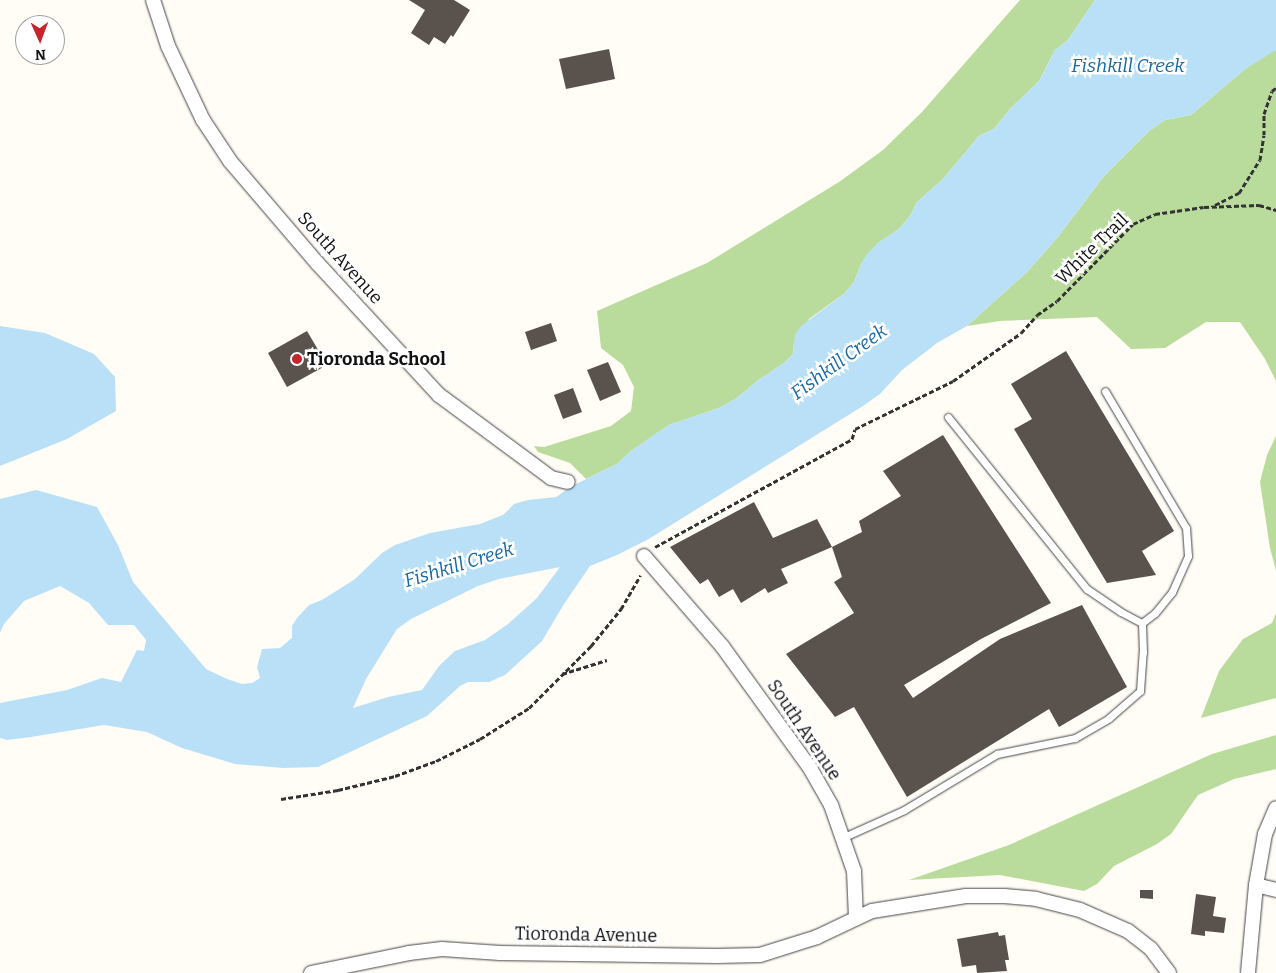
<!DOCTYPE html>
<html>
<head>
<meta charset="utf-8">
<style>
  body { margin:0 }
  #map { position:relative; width:1276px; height:973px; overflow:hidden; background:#fffdf5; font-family:Bitter,serif }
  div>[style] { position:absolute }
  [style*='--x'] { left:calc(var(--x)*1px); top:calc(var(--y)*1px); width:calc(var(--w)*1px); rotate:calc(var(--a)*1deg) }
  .forest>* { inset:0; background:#b9dc9c }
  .water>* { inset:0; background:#b9e0f7 }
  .building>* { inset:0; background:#5a524d }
  .path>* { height:3px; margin-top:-1.5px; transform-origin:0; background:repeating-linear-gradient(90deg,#333 0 5px,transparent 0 7.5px) }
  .roads { filter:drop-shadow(0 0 1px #444) drop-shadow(0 0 1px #444) }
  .service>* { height:7px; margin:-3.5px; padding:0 3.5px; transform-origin:3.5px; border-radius:3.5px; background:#fff }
  .minor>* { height:14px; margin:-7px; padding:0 7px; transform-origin:7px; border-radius:7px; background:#fff }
  .dots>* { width:14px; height:14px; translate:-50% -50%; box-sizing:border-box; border:2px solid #fff; border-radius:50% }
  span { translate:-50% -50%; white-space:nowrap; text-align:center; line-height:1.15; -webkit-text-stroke:5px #fff; paint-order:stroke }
  .street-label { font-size:18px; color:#111 }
  .poi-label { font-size:18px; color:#111; font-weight:700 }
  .left { translate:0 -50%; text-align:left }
  .water-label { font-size:19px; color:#1768a6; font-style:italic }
  .north { position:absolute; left:15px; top:15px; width:50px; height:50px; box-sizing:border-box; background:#fff; border:1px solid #a0a0a0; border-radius:50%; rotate:178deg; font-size:14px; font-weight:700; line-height:20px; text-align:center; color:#111 }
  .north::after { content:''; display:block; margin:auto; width:18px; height:22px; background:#c4262e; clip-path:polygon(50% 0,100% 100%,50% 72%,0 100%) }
</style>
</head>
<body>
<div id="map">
  <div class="forest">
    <div style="clip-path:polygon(1020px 0,1095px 0,1067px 41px,1055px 50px,1039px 81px,1009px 110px,994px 129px,979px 136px,943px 179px,917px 202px,910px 216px,899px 229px,878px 243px,861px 264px,854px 282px,845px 293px,809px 319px,794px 343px,793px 354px,784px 363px,757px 381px,737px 398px,719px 408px,669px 425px,631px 451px,617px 464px,586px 479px,570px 463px,538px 452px,534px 446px,544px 447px,557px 443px,611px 426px,631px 411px,634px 387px,623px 365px,601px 348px,597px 311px,707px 263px,839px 182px,883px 150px,922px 112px)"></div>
    <div style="clip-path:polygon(1274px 50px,1276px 50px,1276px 381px,1265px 359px,1240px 322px,1206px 322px,1165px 348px,1131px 349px,1097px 317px,1000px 321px,967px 326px,1027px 272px,1057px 238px,1104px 176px,1149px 131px,1165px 120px,1191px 115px,1245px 69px)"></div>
    <div style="clip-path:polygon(1276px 436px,1276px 571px,1270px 548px,1260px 482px,1267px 455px)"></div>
    <div style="clip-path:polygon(1276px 613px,1276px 698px,1201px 718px,1219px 671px,1243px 639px,1272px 623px)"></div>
    <div style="clip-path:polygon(1276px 735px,1276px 769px,1234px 779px,1198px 795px,1171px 834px,1157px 844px,1114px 866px,1097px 884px,1084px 891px,1000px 875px,909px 880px,1009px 845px,1212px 754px)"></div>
  </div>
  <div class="water">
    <div style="clip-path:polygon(evenodd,1095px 0,1276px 0,1276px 50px,1245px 69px,1191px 115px,1165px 120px,1149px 131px,1104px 176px,1057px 238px,1027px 272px,967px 326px,937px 343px,902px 370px,880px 394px,863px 406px,647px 540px,617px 555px,590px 566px,564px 604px,542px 641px,505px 675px,489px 682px,468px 682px,460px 686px,427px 716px,318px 767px,283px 768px,235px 764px,182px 748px,147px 732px,104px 725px,31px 737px,7px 740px,0 738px,0 703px,67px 690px,102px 678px,121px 682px,137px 650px,144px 651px,146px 640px,134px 625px,108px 625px,89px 603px,60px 586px,24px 601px,4px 624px,0 633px,0 499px,36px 490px,97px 507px,118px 545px,133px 582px,206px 669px,227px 679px,242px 684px,252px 683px,260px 678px,257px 667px,262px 649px,280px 648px,292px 638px,292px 626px,297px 618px,309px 605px,322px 600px,355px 579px,382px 553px,395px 545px,430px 533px,480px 524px,503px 515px,514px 504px,528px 500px,556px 497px,572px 486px,617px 464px,631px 451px,669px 425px,719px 408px,737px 398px,757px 381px,784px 363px,793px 354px,795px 335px,801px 326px,845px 293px,854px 282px,861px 264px,867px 254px,878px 243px,899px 229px,910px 216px,917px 202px,943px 179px,979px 136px,994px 129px,1009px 110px,1039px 81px,1055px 50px,1067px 41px,1095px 0,560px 567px,537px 598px,508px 624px,485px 640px,455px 651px,439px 666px,422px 690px,388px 697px,353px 708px,366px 679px,397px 629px,411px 619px,478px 586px,499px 579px,560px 567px)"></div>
    <div style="clip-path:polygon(0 326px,45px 333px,94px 354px,115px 377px,116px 411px,67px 439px,0 466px)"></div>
  </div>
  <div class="building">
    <div style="clip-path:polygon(409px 0,454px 0,470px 10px,453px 37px,451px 35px,445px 44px,434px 37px,429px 45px,411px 33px,425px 10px)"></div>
    <div style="clip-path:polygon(609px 49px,615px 79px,566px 89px,559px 59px)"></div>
    <div style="clip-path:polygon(551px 323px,557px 341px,531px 350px,525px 332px)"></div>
    <div style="clip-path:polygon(307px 331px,327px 365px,287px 387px,268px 353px)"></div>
    <div style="clip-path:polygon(1066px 351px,1174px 531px,1142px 551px,1156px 575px,1107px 583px,1014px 429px,1032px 419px,1011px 384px)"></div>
    <div style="clip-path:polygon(608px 362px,621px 392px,600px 401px,587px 370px)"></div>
    <div style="clip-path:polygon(573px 388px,582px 412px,563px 419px,554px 395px)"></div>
    <div style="clip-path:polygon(943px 435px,1051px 603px,981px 639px,904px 685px,913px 698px,1000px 639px,1082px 605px,1127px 687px,1059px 727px,1049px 709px,907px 797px,854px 707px,835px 717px,786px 654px,854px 613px,834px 582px,842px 577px,832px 547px,781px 569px,788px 583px,768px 593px,765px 588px,741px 603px,733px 589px,719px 597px,708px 579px,700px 584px,670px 547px,754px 502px,773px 538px,817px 519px,832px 547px,862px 532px,859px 521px,901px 496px,883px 471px)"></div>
    <div style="clip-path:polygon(1140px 890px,1153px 890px,1153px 899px,1140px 898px)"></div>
    <div style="clip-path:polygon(1196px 894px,1216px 897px,1213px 916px,1226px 918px,1224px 933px,1205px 931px,1205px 936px,1191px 934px)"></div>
    <div style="clip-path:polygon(998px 932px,999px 936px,1005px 935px,1009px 960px,1005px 960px,1007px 971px,977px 973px,976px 965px,962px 967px,957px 939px)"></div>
  </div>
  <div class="path">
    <div style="--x:1215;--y:205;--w:27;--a:-27"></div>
    <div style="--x:1239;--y:193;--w:39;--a:-58"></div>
    <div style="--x:1260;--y:160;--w:25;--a:-81"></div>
    <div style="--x:1264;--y:135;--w:21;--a:-90"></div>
    <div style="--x:1264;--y:114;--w:24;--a:-71"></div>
    <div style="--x:1272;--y:91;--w:5;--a:-37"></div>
    <div style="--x:655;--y:547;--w:225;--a:-28.7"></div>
    <div style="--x:852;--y:439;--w:10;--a:-73"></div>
    <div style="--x:855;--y:429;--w:109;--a:-26.1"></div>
    <div style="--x:953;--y:381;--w:83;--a:-35.2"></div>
    <div style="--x:1021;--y:333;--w:24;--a:-48"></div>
    <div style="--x:1037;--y:315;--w:24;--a:-35"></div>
    <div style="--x:1057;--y:301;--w:108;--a:-45.4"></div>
    <div style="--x:1133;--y:224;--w:24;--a:-24"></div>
    <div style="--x:1155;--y:214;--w:49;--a:-8.1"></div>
    <div style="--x:1204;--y:207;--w:55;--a:-2.1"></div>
    <div style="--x:1259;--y:205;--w:18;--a:16"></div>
    <div style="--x:562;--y:674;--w:47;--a:-17.3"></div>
    <div style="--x:281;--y:799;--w:58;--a:-9"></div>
    <div style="--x:338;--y:790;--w:59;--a:-13.8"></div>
    <div style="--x:395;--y:776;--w:44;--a:-20.1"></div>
    <div style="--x:436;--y:761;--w:49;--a:-26.6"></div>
    <div style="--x:480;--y:739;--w:58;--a:-32.3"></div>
    <div style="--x:529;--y:708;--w:88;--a:-45"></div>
    <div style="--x:591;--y:646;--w:48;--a:-51"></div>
    <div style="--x:621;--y:609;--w:39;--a:-60"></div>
  </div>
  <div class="roads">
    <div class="service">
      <div style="--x:948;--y:417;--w:221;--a:51.1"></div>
      <div style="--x:1087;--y:589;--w:41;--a:34.1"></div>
      <div style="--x:1121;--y:612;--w:24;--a:28"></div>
      <div style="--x:844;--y:837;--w:66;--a:-24.2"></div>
      <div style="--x:904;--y:810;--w:109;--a:-31.1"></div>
      <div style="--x:997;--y:754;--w:80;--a:-11.6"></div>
      <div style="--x:1075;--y:738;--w:39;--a:-30"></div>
      <div style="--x:1109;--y:718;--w:41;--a:-41.1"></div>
      <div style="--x:1140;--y:691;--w:39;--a:-86"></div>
      <div style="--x:1143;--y:652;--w:29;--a:-92"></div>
      <div style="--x:1142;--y:623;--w:16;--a:-38"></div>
      <div style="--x:1155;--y:613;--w:27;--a:-51"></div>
      <div style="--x:1172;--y:592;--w:39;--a:-66"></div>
      <div style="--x:1188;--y:556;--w:28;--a:-94"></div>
      <div style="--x:1186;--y:528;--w:159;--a:-120.6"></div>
    </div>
    <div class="minor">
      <div style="--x:153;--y:0;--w:48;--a:71.9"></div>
      <div style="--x:168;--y:46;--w:82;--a:64.7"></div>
      <div style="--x:203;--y:120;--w:49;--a:56.6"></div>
      <div style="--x:230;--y:161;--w:135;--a:49.5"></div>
      <div style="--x:318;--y:264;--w:178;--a:47.3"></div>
      <div style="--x:439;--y:395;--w:139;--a:36.5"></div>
      <div style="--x:551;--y:478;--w:17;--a:13"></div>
      <div style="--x:644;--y:556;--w:119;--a:49.1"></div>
      <div style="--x:722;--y:646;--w:150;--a:54.2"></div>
      <div style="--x:810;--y:768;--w:43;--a:60.4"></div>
      <div style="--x:831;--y:805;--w:70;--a:70.8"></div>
      <div style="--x:854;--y:871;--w:47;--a:87.6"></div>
      <div style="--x:1256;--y:885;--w:21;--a:14"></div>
      <div style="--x:311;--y:973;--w:100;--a:-11.5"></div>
      <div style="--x:409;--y:953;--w:33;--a:-7"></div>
      <div style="--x:442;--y:949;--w:58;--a:3.9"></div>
      <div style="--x:500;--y:953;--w:217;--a:0.8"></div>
      <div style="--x:717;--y:956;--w:43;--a:-1.3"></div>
      <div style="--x:760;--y:955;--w:60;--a:-17.5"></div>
      <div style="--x:817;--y:937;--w:61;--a:-25.3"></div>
      <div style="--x:872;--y:911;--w:95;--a:-9.1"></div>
      <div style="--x:966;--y:896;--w:38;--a:0"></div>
      <div style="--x:1004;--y:896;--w:32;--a:5"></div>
      <div style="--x:1036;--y:899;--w:45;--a:14"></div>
      <div style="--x:1080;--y:910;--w:52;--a:23.6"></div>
      <div style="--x:1128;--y:931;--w:29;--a:38"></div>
      <div style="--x:1151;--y:949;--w:30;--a:53"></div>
      <div style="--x:1248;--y:973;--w:88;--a:-84.8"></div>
      <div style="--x:1256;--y:885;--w:52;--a:-80"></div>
      <div style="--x:1265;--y:834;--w:28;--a:-67"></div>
    </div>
  </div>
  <div class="dots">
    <div style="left:297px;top:359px;background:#c4262e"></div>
  </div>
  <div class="street-label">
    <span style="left:1092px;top:249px;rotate:-44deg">White Trail</span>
    <span style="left:340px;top:258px;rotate:48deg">South Avenue</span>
    <span style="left:804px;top:730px;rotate:56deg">South Avenue</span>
    <span style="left:586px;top:935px;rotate:1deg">Tioronda Avenue</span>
  </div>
  <div class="poi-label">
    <span class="left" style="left:307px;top:359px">Tioronda School</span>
  </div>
  <div class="water-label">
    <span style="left:1128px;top:66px">Fishkill Creek</span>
    <span style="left:839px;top:362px;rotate:-36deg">Fishkill Creek</span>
    <span style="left:459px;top:565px;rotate:-17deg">Fishkill Creek</span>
  </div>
  <div class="north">N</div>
</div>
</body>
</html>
